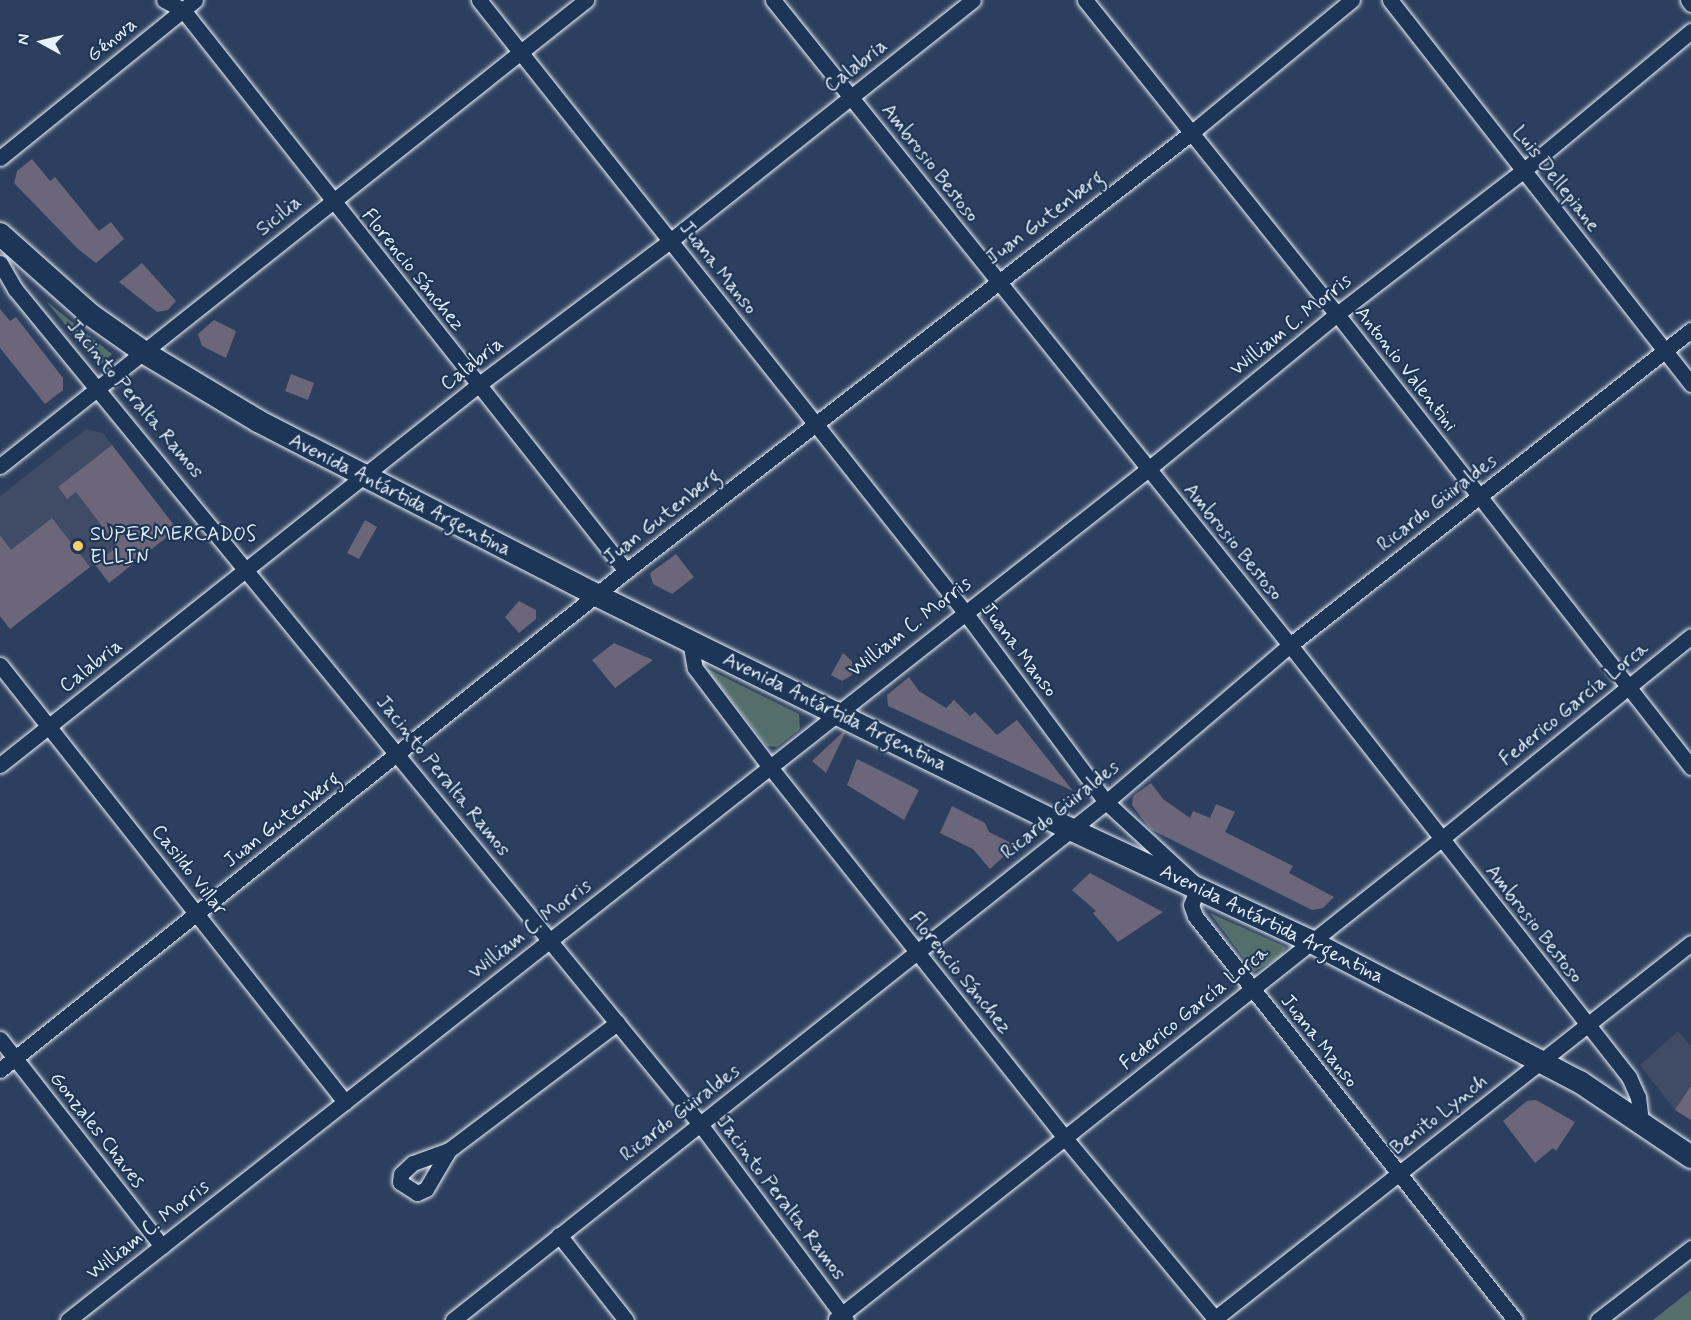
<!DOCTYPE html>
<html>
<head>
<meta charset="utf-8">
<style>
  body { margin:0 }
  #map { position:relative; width:1691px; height:1320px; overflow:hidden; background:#2d3f5e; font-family:Mynerve,sans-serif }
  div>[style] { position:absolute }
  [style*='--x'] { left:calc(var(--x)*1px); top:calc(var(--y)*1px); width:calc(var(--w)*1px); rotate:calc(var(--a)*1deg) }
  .built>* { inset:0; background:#404b66 }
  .green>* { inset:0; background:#546e6b }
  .building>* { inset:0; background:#6b667a }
  .roads { filter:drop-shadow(0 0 2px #e8f1f8) drop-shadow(0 0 2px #e8f1f8) }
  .street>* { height:15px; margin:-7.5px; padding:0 7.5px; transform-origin:7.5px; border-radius:7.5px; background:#1d3557 }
  .secondary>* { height:22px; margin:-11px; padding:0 11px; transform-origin:11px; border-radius:11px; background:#1d3557 }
  .dots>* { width:16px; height:16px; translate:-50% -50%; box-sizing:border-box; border:3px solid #1d3557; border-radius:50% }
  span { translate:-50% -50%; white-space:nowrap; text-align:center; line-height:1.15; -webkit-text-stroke:4.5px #1d3557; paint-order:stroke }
  .street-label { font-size:20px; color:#e8f1f8 }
  .poi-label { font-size:20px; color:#e8f1f8 }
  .left { translate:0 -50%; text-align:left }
  .north { position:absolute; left:12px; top:12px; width:60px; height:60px; -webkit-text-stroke:4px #1d3557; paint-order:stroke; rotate:278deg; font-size:16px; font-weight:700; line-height:24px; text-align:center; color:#e8f1f8 }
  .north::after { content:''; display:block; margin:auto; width:21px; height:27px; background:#e8f1f8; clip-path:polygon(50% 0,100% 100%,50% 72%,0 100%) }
</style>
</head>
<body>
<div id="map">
  <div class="built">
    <div style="clip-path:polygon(86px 429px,103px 433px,177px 529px,109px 583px,94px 564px,10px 629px,0 616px,0 496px)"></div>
    <div style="clip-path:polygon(1678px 1031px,1691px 1046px,1691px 1120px,1675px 1110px,1640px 1065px)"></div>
  </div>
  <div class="green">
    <div style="clip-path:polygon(46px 301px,112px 354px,99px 366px)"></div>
    <div style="clip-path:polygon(706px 668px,799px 714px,800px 729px,777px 747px,767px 746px)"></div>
    <div style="clip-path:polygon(1210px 913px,1286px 947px,1282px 956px,1254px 972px)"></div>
    <div style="clip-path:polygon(1691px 1290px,1691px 1320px,1653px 1320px)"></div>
  </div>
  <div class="building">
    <div style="clip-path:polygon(32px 159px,50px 181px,55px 177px,99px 231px,111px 222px,124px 239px,96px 263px,78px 249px,14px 183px,17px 171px)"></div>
    <div style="clip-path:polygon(142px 263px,176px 301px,168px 310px,157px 312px,119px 282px)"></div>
    <div style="clip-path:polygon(0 309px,10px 321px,16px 317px,63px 378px,63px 390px,45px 404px,0 348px)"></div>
    <div style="clip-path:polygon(214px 320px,236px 331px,226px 358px,202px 346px,198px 334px)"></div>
    <div style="clip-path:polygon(291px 374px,314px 383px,308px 400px,285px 391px)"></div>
    <div style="clip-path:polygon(112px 445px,177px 529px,109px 583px,94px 563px,118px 547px,76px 492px,67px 499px,58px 487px)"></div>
    <div style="clip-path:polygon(52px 518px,90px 567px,10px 629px,0 616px,0 535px,11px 550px)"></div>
    <div style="clip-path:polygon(365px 520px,377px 527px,359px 559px,347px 553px)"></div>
    <div style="clip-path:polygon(676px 554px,694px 577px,672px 594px,653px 584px,650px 573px)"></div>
    <div style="clip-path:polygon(519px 601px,536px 610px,536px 619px,519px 633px,505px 617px)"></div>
    <div style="clip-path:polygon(614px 643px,653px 660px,615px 688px,592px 660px)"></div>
    <div style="clip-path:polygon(843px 653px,852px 661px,852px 675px,842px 681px,831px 675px)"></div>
    <div style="clip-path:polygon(909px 677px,919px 691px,946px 708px,954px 700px,970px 716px,975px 712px,997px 735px,1017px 720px,1073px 791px,888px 706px,887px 695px)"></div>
    <div style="clip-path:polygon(843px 732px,845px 733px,826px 773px,812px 761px)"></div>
    <div style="clip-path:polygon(857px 759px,919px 790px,904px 820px,847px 785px)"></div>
    <div style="clip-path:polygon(1151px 783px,1163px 799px,1190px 818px,1193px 811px,1210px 818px,1216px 804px,1235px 812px,1225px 832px,1293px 866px,1289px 873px,1334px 897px,1323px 908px,1312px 910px,1150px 829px,1132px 805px,1133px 796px)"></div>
    <div style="clip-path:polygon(952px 806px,985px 823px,989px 832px,1011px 843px,1011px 850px,990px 869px,973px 849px,940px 833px)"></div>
    <div style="clip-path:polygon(1090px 873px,1131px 895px,1163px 912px,1118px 942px,1093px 913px,1096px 911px,1072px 890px)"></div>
    <div style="clip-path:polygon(1691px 1086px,1691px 1120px,1675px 1110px)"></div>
    <div style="clip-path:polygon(1536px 1100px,1575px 1122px,1556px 1151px,1553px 1148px,1535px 1163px,1503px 1121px,1527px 1101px)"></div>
  </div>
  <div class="roads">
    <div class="street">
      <div style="--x:164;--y:0;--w:21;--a:28"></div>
      <div style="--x:183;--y:10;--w:715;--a:51.7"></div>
      <div style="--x:479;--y:0;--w:780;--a:51.56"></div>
      <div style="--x:964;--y:611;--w:238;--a:53.4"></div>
      <div style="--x:1106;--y:802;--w:125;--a:42.7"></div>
      <div style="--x:1198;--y:887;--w:19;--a:111"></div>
      <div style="--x:1191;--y:905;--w:12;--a:70"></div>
      <div style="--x:1195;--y:916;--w:515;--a:51.62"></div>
      <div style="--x:773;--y:0;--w:827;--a:51.29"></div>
      <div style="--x:1290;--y:645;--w:549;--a:51.88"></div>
      <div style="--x:1629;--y:1077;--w:22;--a:66"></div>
      <div style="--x:1638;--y:1097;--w:24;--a:83"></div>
      <div style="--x:1085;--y:0;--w:403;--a:51.3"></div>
      <div style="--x:1337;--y:314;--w:575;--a:51.99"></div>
      <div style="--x:1390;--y:0;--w:488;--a:51.9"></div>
      <div style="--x:1688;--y:0;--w:5;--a:53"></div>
      <div style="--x:0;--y:158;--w:251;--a:-39"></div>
      <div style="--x:0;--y:263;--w:30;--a:60"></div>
      <div style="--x:15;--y:289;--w:1080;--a:50.64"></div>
      <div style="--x:700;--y:1124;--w:244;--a:53.3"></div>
      <div style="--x:0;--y:466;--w:749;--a:-38.49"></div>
      <div style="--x:690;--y:641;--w:27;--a:80"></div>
      <div style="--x:695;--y:668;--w:124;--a:52.9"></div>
      <div style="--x:770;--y:767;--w:474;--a:51.5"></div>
      <div style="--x:1065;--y:1138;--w:236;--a:50.3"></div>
      <div style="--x:0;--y:665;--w:557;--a:51.71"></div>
      <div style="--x:0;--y:765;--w:611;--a:-38.48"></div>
      <div style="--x:478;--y:385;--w:240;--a:-36.9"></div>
      <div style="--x:670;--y:241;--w:387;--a:-38.5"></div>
      <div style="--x:0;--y:1039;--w:263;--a:52"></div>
      <div style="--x:0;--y:1070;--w:801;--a:-38.56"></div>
      <div style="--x:626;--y:571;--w:715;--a:-37.78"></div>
      <div style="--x:1191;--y:133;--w:209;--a:-39.6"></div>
      <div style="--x:449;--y:1150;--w:45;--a:120.5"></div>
      <div style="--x:426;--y:1189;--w:10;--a:156"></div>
      <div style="--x:417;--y:1193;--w:20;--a:-147"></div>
      <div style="--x:400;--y:1182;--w:8;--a:-83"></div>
      <div style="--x:401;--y:1174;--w:16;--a:-43"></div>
      <div style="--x:413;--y:1163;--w:38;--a:-20"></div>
      <div style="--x:449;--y:1150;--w:211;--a:-37.1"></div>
      <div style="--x:559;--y:1235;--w:108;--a:51.8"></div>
      <div style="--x:836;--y:1319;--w:771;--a:-38.42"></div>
      <div style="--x:1440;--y:840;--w:323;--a:-39.1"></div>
      <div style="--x:68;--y:1320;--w:1374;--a:-38.23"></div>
      <div style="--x:1147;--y:470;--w:246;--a:-39.4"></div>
      <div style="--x:1337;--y:314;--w:235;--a:-37.6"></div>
      <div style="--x:1523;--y:171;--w:219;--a:-39.8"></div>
      <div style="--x:453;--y:1320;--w:834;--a:-38.42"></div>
      <div style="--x:1106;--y:802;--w:242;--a:-40.5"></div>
      <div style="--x:1290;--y:645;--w:510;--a:-38.15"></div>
      <div style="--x:1213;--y:1320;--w:609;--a:-38.26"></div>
      <div style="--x:1598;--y:1320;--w:118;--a:-37.7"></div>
    </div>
    <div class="secondary">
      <div style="--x:0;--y:234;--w:122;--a:41.7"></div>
      <div style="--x:91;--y:315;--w:66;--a:35.1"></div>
      <div style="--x:145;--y:353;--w:132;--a:31"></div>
      <div style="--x:258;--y:421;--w:380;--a:27.2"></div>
      <div style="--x:596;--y:595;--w:529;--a:26.27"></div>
      <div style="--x:1070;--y:829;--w:265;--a:25"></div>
      <div style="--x:1310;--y:941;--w:305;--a:27.6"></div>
      <div style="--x:1580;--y:1082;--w:134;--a:34"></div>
    </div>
  </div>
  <div class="dots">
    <div style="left:78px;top:546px;background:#ffd166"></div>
  </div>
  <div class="street-label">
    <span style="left:112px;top:40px;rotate:-39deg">Génova</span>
    <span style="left:856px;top:66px;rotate:-38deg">Calabria</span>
    <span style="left:930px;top:163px;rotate:52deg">Ambrosio Bestoso</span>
    <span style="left:1556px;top:179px;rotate:52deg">Luis Dellepiane</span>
    <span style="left:279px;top:216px;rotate:-39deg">Sicilia</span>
    <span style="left:1045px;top:218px;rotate:-37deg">Juan Gutenberg</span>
    <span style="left:718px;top:268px;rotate:52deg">Juana Manso</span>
    <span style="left:413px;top:270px;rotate:51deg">Florencio Sánchez</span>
    <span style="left:1291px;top:325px;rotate:-39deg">William C. Morris</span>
    <span style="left:472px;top:364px;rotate:-38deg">Calabria</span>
    <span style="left:1406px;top:369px;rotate:52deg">Antonio Valentini</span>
    <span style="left:135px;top:399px;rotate:50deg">Jacinto Peralta Ramos</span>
    <span style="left:400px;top:495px;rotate:27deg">Avenida Antártida Argentina</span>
    <span style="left:1437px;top:503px;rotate:-38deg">Ricardo Güiraldes</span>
    <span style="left:662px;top:517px;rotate:-38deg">Juan Gutenberg</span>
    <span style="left:1233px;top:542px;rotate:51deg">Ambrosio Bestoso</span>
    <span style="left:910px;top:627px;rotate:-38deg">William C. Morris</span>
    <span style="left:1019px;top:650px;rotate:53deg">Juana Manso</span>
    <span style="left:91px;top:666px;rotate:-38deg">Calabria</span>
    <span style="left:1574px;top:704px;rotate:-39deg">Federico García Lorca</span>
    <span style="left:835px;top:712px;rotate:26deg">Avenida Antártida Argentina</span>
    <span style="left:443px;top:776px;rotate:51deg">Jacinto Peralta Ramos</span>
    <span style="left:1060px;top:810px;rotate:-39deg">Ricardo Güiraldes</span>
    <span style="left:282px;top:820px;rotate:-38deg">Juan Gutenberg</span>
    <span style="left:189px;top:870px;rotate:52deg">Casildo Villar</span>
    <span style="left:1272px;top:924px;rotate:26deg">Avenida Antártida Argentina</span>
    <span style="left:1534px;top:924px;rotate:52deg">Ambrosio Bestoso</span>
    <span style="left:530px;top:929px;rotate:-38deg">William C. Morris</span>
    <span style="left:960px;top:973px;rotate:51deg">Florencio Sánchez</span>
    <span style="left:1194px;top:1008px;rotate:-39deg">Federico García Lorca</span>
    <span style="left:1319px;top:1041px;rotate:52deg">Juana Manso</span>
    <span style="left:680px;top:1113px;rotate:-38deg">Ricardo Güiraldes</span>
    <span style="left:1439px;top:1115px;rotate:-38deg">Benito Lynch</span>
    <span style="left:97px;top:1130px;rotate:52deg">Gonzales Chaves</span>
    <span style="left:781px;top:1198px;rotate:53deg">Jacinto Peralta Ramos</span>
    <span style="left:148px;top:1230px;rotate:-38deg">William C. Morris</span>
  </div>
  <div class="poi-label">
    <span class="left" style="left:90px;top:546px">SUPERMERCADOS<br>ELLIN</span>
  </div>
  <div class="north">N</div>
</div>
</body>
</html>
